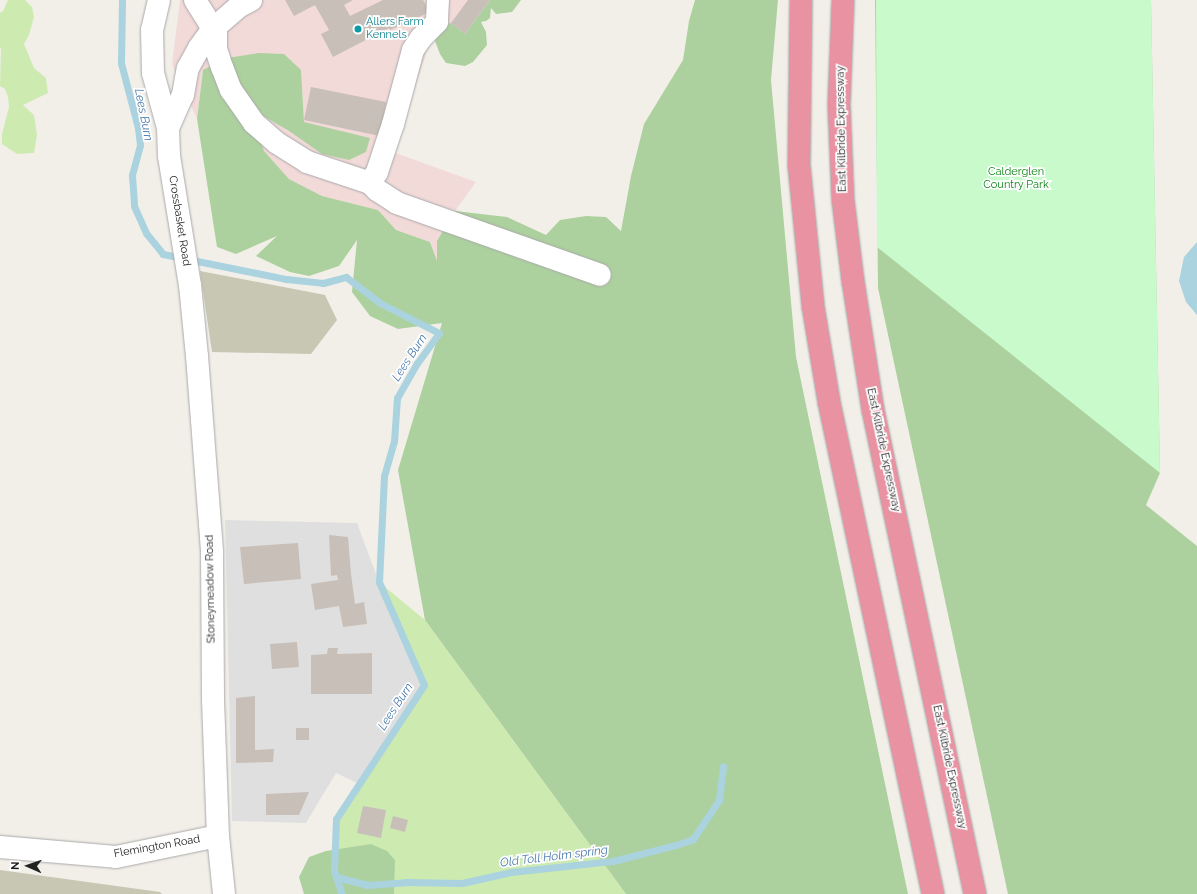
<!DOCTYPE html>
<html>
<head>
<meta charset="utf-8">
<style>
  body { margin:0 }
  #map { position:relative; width:1197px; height:894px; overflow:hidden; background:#f2efe9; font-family:Raleway,sans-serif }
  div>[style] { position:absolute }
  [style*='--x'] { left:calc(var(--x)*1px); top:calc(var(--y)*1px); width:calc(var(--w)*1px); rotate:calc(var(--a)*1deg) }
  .residential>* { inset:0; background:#e0dfdf }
  .commercial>* { inset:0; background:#f2dad9 }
  .construction>* { inset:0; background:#c7c7b4 }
  .grass>* { inset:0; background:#cdebb0 }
  .forest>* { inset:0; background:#add19e }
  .park>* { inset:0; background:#c8facc }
  .water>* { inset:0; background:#aad3df }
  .stream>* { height:7px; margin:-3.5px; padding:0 3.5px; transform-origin:3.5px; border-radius:3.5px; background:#aad3df }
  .building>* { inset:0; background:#c7bfb8 }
  .roads { filter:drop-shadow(0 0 1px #a9a9a9) drop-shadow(0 0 1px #a9a9a9) }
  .minor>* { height:22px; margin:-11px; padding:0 11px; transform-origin:11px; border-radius:11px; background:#fff }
  .highway>* { height:22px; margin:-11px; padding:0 11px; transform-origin:11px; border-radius:11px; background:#e892a2 }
  .dots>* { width:11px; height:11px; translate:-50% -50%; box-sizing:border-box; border:2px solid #fff; border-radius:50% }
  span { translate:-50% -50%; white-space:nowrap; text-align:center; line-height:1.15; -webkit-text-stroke:3.5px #fff; paint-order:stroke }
  .culture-label { font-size:11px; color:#0d838f }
  .left { translate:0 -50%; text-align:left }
  .street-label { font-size:11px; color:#222 }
  .park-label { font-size:11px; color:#0c8416 }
  .water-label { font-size:12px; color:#4a7aab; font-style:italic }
  .north { position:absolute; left:8px; top:846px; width:40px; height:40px; -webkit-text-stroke:3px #fff; paint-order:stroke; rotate:272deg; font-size:11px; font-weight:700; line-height:16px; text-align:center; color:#222 }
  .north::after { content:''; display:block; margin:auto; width:14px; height:18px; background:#222; clip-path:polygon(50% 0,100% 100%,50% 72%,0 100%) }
</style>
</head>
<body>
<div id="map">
  <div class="residential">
    <div style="clip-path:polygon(225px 520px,357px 523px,379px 582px,424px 685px,359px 784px,336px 773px,306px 823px,232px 821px)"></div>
  </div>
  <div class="commercial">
    <div style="clip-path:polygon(180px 0,490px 0,465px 34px,436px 33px,427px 51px,393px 152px,476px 182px,455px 211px,437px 262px,430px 242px,396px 230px,378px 210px,322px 196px,289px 179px,264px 151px,254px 123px,256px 112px,289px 131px,369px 138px,304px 123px,301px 70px,203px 70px,197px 119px,172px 64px)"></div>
  </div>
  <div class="construction">
    <div style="clip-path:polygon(200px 271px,325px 295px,337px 320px,311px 354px,212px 352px)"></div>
    <div style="clip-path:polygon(0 870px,160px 892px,162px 894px,0 894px)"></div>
  </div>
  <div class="grass">
    <div style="clip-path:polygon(8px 0,25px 0,32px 7px,34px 17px,29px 35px,24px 44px,34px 68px,46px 78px,48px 93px,23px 105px,34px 115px,37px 135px,34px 153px,17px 154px,2px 144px,2px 134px,9px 107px,8px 97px,5px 89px,0 86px,1px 49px,0 47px,0 13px,3px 11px)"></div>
    <div style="clip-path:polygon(379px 582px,425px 620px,626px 894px,342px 894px,334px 871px,336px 819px,424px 685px)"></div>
  </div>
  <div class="forest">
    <div style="clip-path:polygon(490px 0,521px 0,512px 12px,496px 14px,491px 8px,490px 18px,486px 21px,481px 22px,486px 32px,487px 45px,473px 62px,465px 66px,446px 63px,440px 54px,435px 41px,436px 33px,441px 26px,451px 23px,465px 34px)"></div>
    <div style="clip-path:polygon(695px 0,778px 0,771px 80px,796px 357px,908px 894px,626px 894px,425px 620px,398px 470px,442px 323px,398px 329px,370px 316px,352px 292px,357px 240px,339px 266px,309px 276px,290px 272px,256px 256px,277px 236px,236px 254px,217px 247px,197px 119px,203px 70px,227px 58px,259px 53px,284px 54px,301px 70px,304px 122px,370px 138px,366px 152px,349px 160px,322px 154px,289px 131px,256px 112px,254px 123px,264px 151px,289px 179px,322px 196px,378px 210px,396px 230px,430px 242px,437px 261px,437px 241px,455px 211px,507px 217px,546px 235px,560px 220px,586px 216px,606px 217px,621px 231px,631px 176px,644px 124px,683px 60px,689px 21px)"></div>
    <div style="clip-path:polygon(875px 0,1151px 0,1160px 473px,1146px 505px,1197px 546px,1197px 894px,1008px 894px,878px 288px)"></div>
    <div style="clip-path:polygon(371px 844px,387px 851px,395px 860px,394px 894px,304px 894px,299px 877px,309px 857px,326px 851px)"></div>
  </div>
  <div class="park">
    <div style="clip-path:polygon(876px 0,1151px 0,1160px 473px,877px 247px)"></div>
  </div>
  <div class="water">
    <div style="clip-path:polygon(1197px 242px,1197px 315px,1186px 302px,1179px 281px,1184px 257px)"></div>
  </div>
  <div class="stream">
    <div style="--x:122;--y:0;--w:63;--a:90.9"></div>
    <div style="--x:121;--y:63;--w:67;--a:75.3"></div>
    <div style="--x:138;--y:128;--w:17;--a:83"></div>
    <div style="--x:140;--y:145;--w:31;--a:105"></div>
    <div style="--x:132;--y:175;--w:31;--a:86"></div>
    <div style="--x:134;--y:206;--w:30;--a:66"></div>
    <div style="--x:146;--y:233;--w:27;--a:51"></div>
    <div style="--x:163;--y:254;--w:126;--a:11.5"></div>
    <div style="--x:286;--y:279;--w:37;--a:6"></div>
    <div style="--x:323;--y:283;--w:24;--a:-15"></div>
    <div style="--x:346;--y:277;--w:43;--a:37.4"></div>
    <div style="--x:380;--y:303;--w:66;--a:27"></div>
    <div style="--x:439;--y:333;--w:37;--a:126"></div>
    <div style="--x:417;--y:363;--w:40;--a:119.7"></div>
    <div style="--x:397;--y:398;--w:43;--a:94"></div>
    <div style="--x:394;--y:441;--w:36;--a:106"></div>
    <div style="--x:384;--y:476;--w:106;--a:92.7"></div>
    <div style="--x:379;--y:582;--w:112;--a:66.4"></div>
    <div style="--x:424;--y:685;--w:160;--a:123.3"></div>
    <div style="--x:336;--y:819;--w:52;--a:92.2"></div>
    <div style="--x:334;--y:871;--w:24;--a:71"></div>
    <div style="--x:336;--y:877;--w:32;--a:14"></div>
    <div style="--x:367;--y:885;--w:39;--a:-4"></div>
    <div style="--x:406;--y:882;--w:56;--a:1"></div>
    <div style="--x:462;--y:883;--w:50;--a:-12.7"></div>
    <div style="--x:511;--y:872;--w:103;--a:-6.2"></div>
    <div style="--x:613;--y:861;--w:65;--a:-14.3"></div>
    <div style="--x:676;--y:845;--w:18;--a:-19"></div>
    <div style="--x:693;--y:839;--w:47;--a:-56.3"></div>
    <div style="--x:719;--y:800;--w:34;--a:-83"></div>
  </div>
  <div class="building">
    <div style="clip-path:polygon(285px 0,353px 0,344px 5px,350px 16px,383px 0,423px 0,430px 12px,390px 30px,389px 28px,333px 57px,321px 34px,329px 30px,315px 5px,294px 16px)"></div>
    <div style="clip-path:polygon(468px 0,490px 0,465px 34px,451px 23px)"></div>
    <div style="clip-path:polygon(311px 87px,386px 102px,380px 136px,304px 120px)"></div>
    <div style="clip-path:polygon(329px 535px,348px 537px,351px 574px,355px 604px,364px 602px,367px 624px,343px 627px,339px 606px,315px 610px,311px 584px,338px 580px,337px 575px,331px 576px)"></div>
    <div style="clip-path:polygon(298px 543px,301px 579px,244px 584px,240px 547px)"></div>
    <div style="clip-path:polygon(297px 642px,299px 667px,272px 669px,270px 644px)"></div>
    <div style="clip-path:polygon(328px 648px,338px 648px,337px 654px,372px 653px,372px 694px,311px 694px,311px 655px,327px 654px)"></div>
    <div style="clip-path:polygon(255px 696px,255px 750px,274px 749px,273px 762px,236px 763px,236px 698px)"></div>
    <div style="clip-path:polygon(296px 728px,309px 728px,309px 740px,296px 740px)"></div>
    <div style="clip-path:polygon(309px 792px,299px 815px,266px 815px,266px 794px)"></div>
    <div style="clip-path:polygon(363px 806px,386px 810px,381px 838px,357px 833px)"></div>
    <div style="clip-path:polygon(393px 816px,408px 820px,405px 832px,390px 828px)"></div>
  </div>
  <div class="roads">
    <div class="minor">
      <div style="--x:159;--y:0;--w:31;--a:103"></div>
      <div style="--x:152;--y:30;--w:43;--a:88.7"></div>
      <div style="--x:153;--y:73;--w:57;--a:74.7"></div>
      <div style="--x:168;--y:128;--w:28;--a:88"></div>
      <div style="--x:169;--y:156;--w:131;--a:80.8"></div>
      <div style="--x:190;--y:285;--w:71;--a:84.4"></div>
      <div style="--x:197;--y:356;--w:198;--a:85.6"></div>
      <div style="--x:212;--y:553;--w:147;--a:89.6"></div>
      <div style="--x:213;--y:700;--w:136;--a:87.9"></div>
      <div style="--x:218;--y:836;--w:58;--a:84.1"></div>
      <div style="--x:195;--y:0;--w:34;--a:58"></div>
      <div style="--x:438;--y:0;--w:22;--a:93"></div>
      <div style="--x:437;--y:22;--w:23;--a:135"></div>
      <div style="--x:421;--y:38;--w:14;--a:124"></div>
      <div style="--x:413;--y:50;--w:77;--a:105.1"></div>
      <div style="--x:393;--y:124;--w:51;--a:108.4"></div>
      <div style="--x:377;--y:172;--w:13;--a:122"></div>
      <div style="--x:370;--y:183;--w:10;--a:45"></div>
      <div style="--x:377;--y:190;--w:24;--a:33"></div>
      <div style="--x:397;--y:203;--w:215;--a:19.5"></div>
      <div style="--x:216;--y:26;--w:23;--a:90"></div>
      <div style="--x:216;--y:49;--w:19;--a:72"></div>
      <div style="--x:222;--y:67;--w:25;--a:69"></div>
      <div style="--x:231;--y:90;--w:40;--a:55.1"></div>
      <div style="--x:254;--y:123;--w:30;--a:41"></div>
      <div style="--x:277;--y:143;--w:36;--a:32"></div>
      <div style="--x:307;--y:162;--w:66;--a:18.4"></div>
      <div style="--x:168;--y:128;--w:36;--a:-66"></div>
      <div style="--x:183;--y:95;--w:27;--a:-80"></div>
      <div style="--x:188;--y:68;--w:23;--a:-61"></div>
      <div style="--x:199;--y:48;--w:24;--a:-54"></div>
      <div style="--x:213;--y:29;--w:33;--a:-41"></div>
      <div style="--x:238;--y:7;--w:15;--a:-28"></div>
      <div style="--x:0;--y:847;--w:116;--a:4.9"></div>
      <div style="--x:116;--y:857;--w:104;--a:-11.6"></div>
    </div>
    <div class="highway">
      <div style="--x:801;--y:0;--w:165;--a:90.7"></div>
      <div style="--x:799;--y:165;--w:142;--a:84.3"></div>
      <div style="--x:813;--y:306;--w:97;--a:80.5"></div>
      <div style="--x:829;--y:402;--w:503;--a:78.06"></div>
      <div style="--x:843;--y:0;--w:105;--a:92.2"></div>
      <div style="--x:839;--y:105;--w:95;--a:87.6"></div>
      <div style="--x:843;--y:200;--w:82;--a:83"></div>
      <div style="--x:853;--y:281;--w:131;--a:81.2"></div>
      <div style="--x:873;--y:410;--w:495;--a:78.1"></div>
    </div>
  </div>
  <div class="dots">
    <div style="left:358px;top:29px;background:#0f9aa8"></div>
  </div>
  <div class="culture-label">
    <span class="left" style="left:366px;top:29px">Allers Farm<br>Kennels</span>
  </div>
  <div class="street-label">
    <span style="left:842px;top:129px;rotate:-91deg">East Kilbride Expressway</span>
    <span style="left:179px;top:221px;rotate:81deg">Crossbasket Road</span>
    <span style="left:883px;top:450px;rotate:78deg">East Kilbride Expressway</span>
    <span style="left:211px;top:589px;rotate:-91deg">Stoneymeadow Road</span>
    <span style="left:949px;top:767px;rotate:78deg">East Kilbride Expressway</span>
    <span style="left:157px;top:847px;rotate:-10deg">Flemington Road</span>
  </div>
  <div class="park-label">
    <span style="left:1016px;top:179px">Calderglen<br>Country Park</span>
  </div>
  <div class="water-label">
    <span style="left:143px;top:115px;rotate:79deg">Lees Burn</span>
    <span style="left:410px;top:358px;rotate:-57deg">Lees Burn</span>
    <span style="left:396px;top:707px;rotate:-57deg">Lees Burn</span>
    <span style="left:554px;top:857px;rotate:-7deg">Old Toll Holm spring</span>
  </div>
  <div class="north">N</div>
</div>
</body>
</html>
